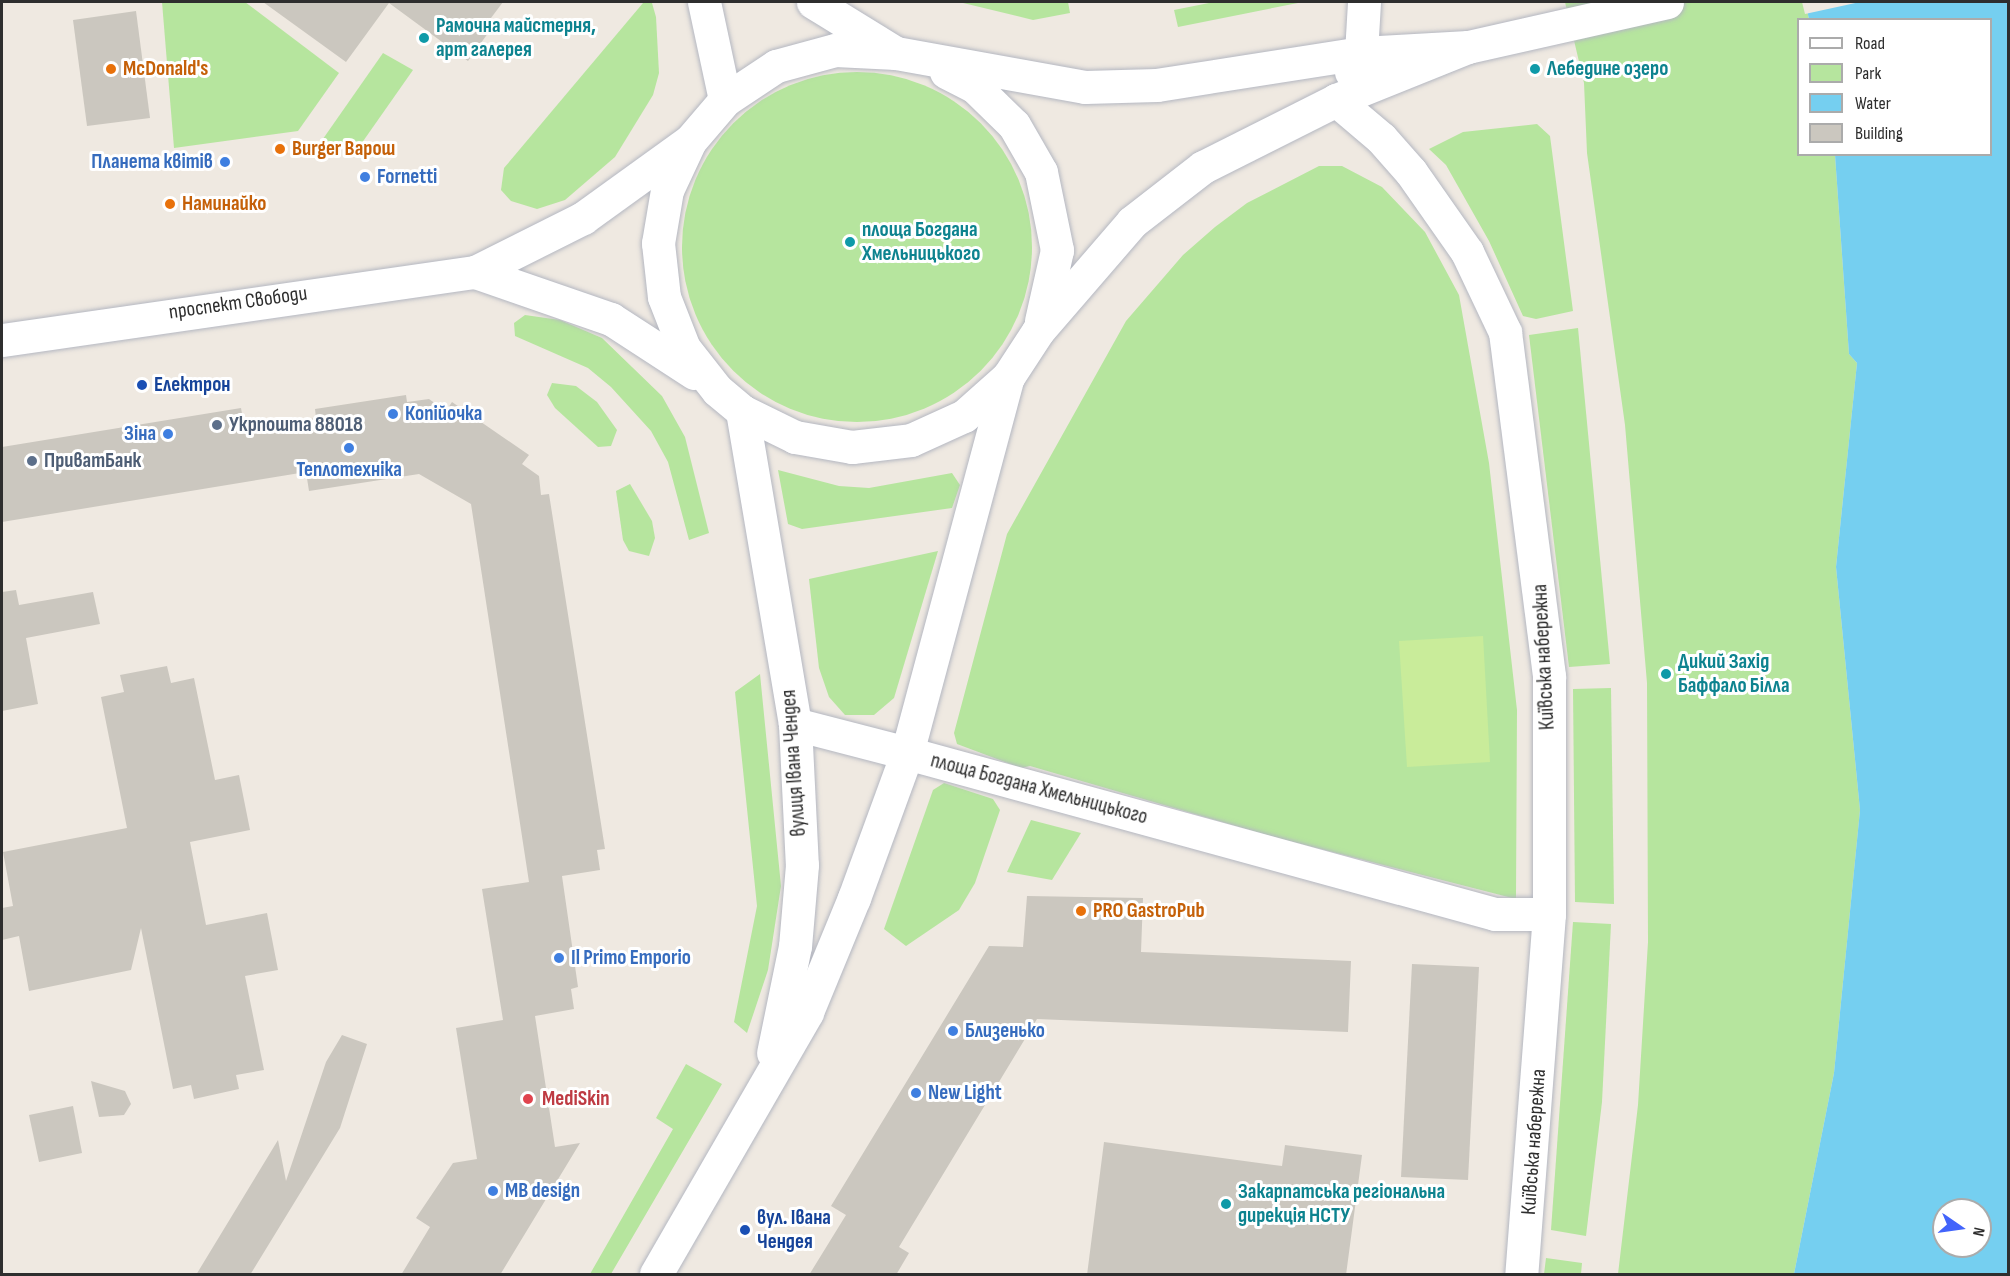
<!DOCTYPE html>
<html>
<head>
<meta charset="utf-8">
<style>
  body { margin:0 }
  #map { position:relative; width:2010px; height:1276px; overflow:hidden; background:#efe9e1; font-family:"Sofia Sans Condensed",sans-serif }
  div>[style] { position:absolute }
  [style*='--x'] { left:calc(var(--x)*1px); top:calc(var(--y)*1px); width:calc(var(--w)*1px); rotate:calc(var(--a)*1deg) }
  .green>* { inset:0; background:#b6e59e }
  .round { border-radius:50% }
  .pitch>* { inset:0; background:#c9ec9a }
  .water>* { inset:0; background:#75cff0 }
  .pier>* { inset:0; background:#efe9e1 }
  .building>* { inset:0; background:#cbc7bf }
  .roads { filter:drop-shadow(0 0 2px #b4b7c1) drop-shadow(0 0 2px #b4b7c1) }
  .street>* { height:33px; margin:-16.5px; padding:0 16.5px; transform-origin:16.5px; border-radius:16.5px; background:#fff }
  .secondary>* { height:33px; margin:-16.5px; padding:0 16.5px; transform-origin:16.5px; border-radius:16.5px; background:#fff }
  .dots>* { width:16px; height:16px; translate:-50% -50%; box-sizing:border-box; border:3px solid #fff; border-radius:50% }
  span { translate:-50% -50%; white-space:nowrap; text-align:center; line-height:1.15; -webkit-text-stroke:6px #fff; paint-order:stroke }
  .culture-label { font-size:21px; color:#0d838f; font-weight:700 }
  .left { translate:0 -50%; text-align:left }
  .food-label { font-size:21px; color:#c56008; font-weight:700 }
  .shop-label { font-size:21px; color:#366cbe; font-weight:700 }
  .right { translate:-100% -50%; text-align:right }
  .street-label { font-size:21px; color:#2e2e2e }
  .transit-label { font-size:21px; color:#164399; font-weight:700 }
  .service-label { font-size:21px; color:#4e5e75; font-weight:700 }
  .health-label { font-size:21px; color:#be3a42; font-weight:700 }
  .frame { position:absolute; inset:0; border:3px solid #2e2e2e; pointer-events:none }
  .legend { position:absolute; left:1797px; top:18px; width:195px; height:138px; box-sizing:border-box; background:#fff; border:2px solid #ababab; margin:0; padding:8px 10px; list-style:none; font-size:18px; color:#2e2e2e }
  .legend li { display:flex; align-items:center; gap:12px; height:30px }
  .legend b { width:30px; border:2px solid #ababab }
  .north { position:absolute; left:1932px; top:1198px; width:60px; height:60px; box-sizing:border-box; background:#fff; border:2px solid #ababab; border-radius:50%; rotate:103deg; font-size:16px; font-weight:700; line-height:24px; text-align:center; color:#2e2e2e }
  .north::after { content:''; display:block; margin:auto; width:21px; height:27px; background:#4264fb; clip-path:polygon(50% 0,100% 100%,50% 72%,0 100%) }
</style>
</head>
<body>
<div id="map">
  <div class="green">
    <div style="clip-path:polygon(162px 2px,245px 2px,339px 73px,298px 131px,174px 148px)"></div>
    <div style="clip-path:polygon(959px 2px,1068px 2px,1070px 13px,1033px 20px)"></div>
    <div style="clip-path:polygon(1214px 2px,1303px 2px,1178px 27px,1174px 10px)"></div>
    <div style="clip-path:polygon(1565px 2px,1805px 2px,1809px 19px,1798px 20px,1798px 154px,1835px 155px,1849px 354px,1857px 363px,1836px 567px,1860px 810px,1834px 1073px,1794px 1274px,1618px 1274px,1638px 1105px,1648px 942px,1647px 683px,1625px 425px,1587px 153px,1584px 83px)"></div>
    <div style="clip-path:polygon(643px 3px,652px 3px,656px 17px,659px 73px,653px 95px,615px 157px,565px 200px,537px 209px,511px 201px,501px 190px,504px 168px)"></div>
    <div style="clip-path:polygon(383px 53px,413px 70px,359px 147px,318px 146px)"></div>
    <div class="round" style="left:682px;top:72px;width:350px;height:350px"></div>
    <div style="clip-path:polygon(1537px 124px,1550px 136px,1573px 311px,1536px 319px,1523px 316px,1489px 241px,1446px 165px,1429px 149px,1463px 132px)"></div>
    <div style="clip-path:polygon(1319px 166px,1342px 166px,1382px 187px,1425px 232px,1459px 295px,1489px 463px,1517px 710px,1516px 899px,1274px 837px,1030px 766px,1021px 768px,957px 744px,954px 733px,1007px 534px,1126px 321px,1183px 255px,1215px 227px,1247px 203px)"></div>
    <div style="clip-path:polygon(525px 315px,560px 320px,602px 338px,662px 396px,685px 437px,709px 533px,689px 540px,668px 462px,651px 431px,611px 387px,588px 368px,515px 336px,514px 323px)"></div>
    <div style="clip-path:polygon(1578px 328px,1610px 664px,1569px 667px,1529px 335px)"></div>
    <div style="clip-path:polygon(552px 383px,576px 386px,597px 402px,617px 430px,611px 446px,598px 447px,555px 408px,547px 395px)"></div>
    <div style="clip-path:polygon(778px 470px,839px 486px,869px 488px,952px 473px,960px 485px,952px 508px,802px 529px,788px 524px)"></div>
    <div style="clip-path:polygon(630px 484px,652px 521px,655px 538px,649px 556px,629px 551px,623px 540px,616px 491px)"></div>
    <div style="clip-path:polygon(938px 551px,894px 698px,874px 715px,845px 715px,829px 697px,819px 668px,809px 579px)"></div>
    <div style="clip-path:polygon(760px 674px,781px 886px,768px 970px,747px 1033px,734px 1022px,757px 906px,735px 692px)"></div>
    <div style="clip-path:polygon(1611px 688px,1614px 904px,1575px 902px,1573px 689px)"></div>
    <div style="clip-path:polygon(944px 783px,993px 799px,1000px 810px,975px 883px,959px 910px,906px 946px,884px 929px,933px 790px)"></div>
    <div style="clip-path:polygon(1031px 820px,1081px 833px,1052px 880px,1007px 872px)"></div>
    <div style="clip-path:polygon(1573px 922px,1611px 924px,1602px 1102px,1586px 1236px,1551px 1230px)"></div>
    <div style="clip-path:polygon(686px 1064px,722px 1084px,611px 1274px,590px 1274px,673px 1129px,656px 1118px)"></div>
    <div style="clip-path:polygon(1546px 1258px,1582px 1263px,1581px 1274px,1544px 1274px)"></div>
  </div>
  <div class="pitch">
    <div style="clip-path:polygon(1483px 636px,1490px 762px,1407px 767px,1399px 641px)"></div>
  </div>
  <div class="water">
    <div style="clip-path:polygon(evenodd,1805px 2px,2008px 2px,2008px 1274px,1794px 1274px,1834px 1073px,1860px 810px,1836px 567px,1857px 363px,1849px 354px,1835px 155px,1990px 154px,1990px 20px,1809px 19px,1805px 2px,1944px 1210px,1980px 1210px,1980px 1246px,1944px 1246px,1944px 1210px)"></div>
  </div>
  <div class="pier">
    <div style="clip-path:polygon(1802px 2px,1860px 2px,1805px 14px)"></div>
  </div>
  <div class="building">
    <div style="clip-path:polygon(263px 2px,503px 2px,491px 18px,496px 22px,468px 61px,389px 3px,346px 62px)"></div>
    <div style="clip-path:polygon(136px 11px,150px 118px,87px 126px,73px 20px)"></div>
    <div style="clip-path:polygon(406px 395px,407px 402px,429px 399px,446px 411px,452px 402px,529px 455px,522px 464px,539px 476px,541px 495px,549px 494px,605px 849px,597px 850px,600px 870px,562px 876px,578px 987px,571px 989px,574px 1009px,535px 1016px,555px 1147px,580px 1143px,500px 1275px,401px 1275px,430px 1227px,416px 1218px,453px 1163px,477px 1159px,456px 1028px,503px 1020px,482px 889px,529px 882px,471px 504px,419px 474px,309px 491px,306px 472px,2px 522px,2px 447px,241px 408px,245px 430px,316px 418px,315px 409px)"></div>
    <div style="clip-path:polygon(16px 590px,19px 605px,93px 592px,100px 624px,26px 638px,38px 704px,2px 711px,2px 592px)"></div>
    <div style="clip-path:polygon(167px 666px,171px 683px,194px 678px,215px 780px,239px 775px,250px 830px,190px 842px,206px 925px,267px 913px,278px 970px,245px 976px,264px 1070px,236px 1075px,239px 1089px,194px 1099px,191px 1085px,173px 1089px,141px 928px,131px 970px,29px 991px,19px 936px,2px 940px,2px 908px,13px 906px,3px 852px,127px 828px,101px 697px,124px 692px,120px 675px)"></div>
    <div style="clip-path:polygon(1027px 896px,1143px 898px,1141px 952px,1351px 961px,1348px 1032px,1037px 1019px,899px 1247px,909px 1253px,896px 1275px,809px 1275px,846px 1215px,831px 1206px,989px 946px,1023px 947px)"></div>
    <div style="clip-path:polygon(1412px 964px,1479px 967px,1468px 1180px,1401px 1177px)"></div>
    <div style="clip-path:polygon(342px 1035px,367px 1044px,340px 1128px,250px 1275px,196px 1275px,278px 1140px,286px 1181px,326px 1062px)"></div>
    <div style="clip-path:polygon(91px 1081px,125px 1091px,131px 1104px,124px 1115px,99px 1117px)"></div>
    <div style="clip-path:polygon(73px 1106px,82px 1153px,39px 1162px,29px 1115px)"></div>
    <div style="clip-path:polygon(1104px 1142px,1282px 1166px,1285px 1145px,1362px 1155px,1346px 1275px,1087px 1275px)"></div>
  </div>
  <div class="roads">
    <div class="street">
      <div style="--x:704;--y:2;--w:100;--a:77.9"></div>
      <div style="--x:813;--y:2;--w:97;--a:31.6"></div>
      <div style="--x:1336;--y:100;--w:59;--a:40.2"></div>
      <div style="--x:1381;--y:138;--w:45;--a:48.6"></div>
      <div style="--x:1411;--y:172;--w:98;--a:55"></div>
      <div style="--x:1467;--y:252;--w:89;--a:64.6"></div>
      <div style="--x:1505;--y:332;--w:347;--a:82.7"></div>
      <div style="--x:1549;--y:676;--w:238;--a:90"></div>
      <div style="--x:1549;--y:914;--w:361;--a:94.4"></div>
      <div style="--x:907;--y:753;--w:610;--a:15.31"></div>
      <div style="--x:1495;--y:914;--w:54;--a:0"></div>
    </div>
    <div class="secondary">
      <div style="--x:1468;--y:47;--w:107;--a:176.8"></div>
      <div style="--x:1361;--y:53;--w:206;--a:171.1"></div>
      <div style="--x:1157;--y:85;--w:72;--a:178.4"></div>
      <div style="--x:1085;--y:87;--w:192;--a:-169.8"></div>
      <div style="--x:896;--y:53;--w:61;--a:-177.2"></div>
      <div style="--x:835;--y:50;--w:61;--a:164.8"></div>
      <div style="--x:776;--y:66;--w:61;--a:146.3"></div>
      <div style="--x:725;--y:100;--w:54;--a:130.5"></div>
      <div style="--x:690;--y:141;--w:54;--a:115.1"></div>
      <div style="--x:667;--y:190;--w:54;--a:99.6"></div>
      <div style="--x:658;--y:243;--w:54;--a:83.7"></div>
      <div style="--x:664;--y:297;--w:55;--a:68.6"></div>
      <div style="--x:684;--y:348;--w:53;--a:51.8"></div>
      <div style="--x:717;--y:390;--w:33;--a:40"></div>
      <div style="--x:742;--y:411;--w:59;--a:26.1"></div>
      <div style="--x:795;--y:437;--w:58;--a:10"></div>
      <div style="--x:852;--y:447;--w:59;--a:-6.8"></div>
      <div style="--x:911;--y:440;--w:58;--a:-24.4"></div>
      <div style="--x:964;--y:416;--w:59;--a:-41.6"></div>
      <div style="--x:1008;--y:377;--w:55;--a:-56.9"></div>
      <div style="--x:1038;--y:331;--w:144;--a:-49.2"></div>
      <div style="--x:1132;--y:222;--w:90;--a:-37.8"></div>
      <div style="--x:1203;--y:167;--w:149;--a:-26.7"></div>
      <div style="--x:1336;--y:100;--w:142;--a:-21.9"></div>
      <div style="--x:1468;--y:47;--w:204;--a:-12.7"></div>
      <div style="--x:946;--y:72;--w:33;--a:27"></div>
      <div style="--x:975;--y:87;--w:54;--a:44.3"></div>
      <div style="--x:1014;--y:125;--w:54;--a:60.1"></div>
      <div style="--x:1041;--y:172;--w:80;--a:78.4"></div>
      <div style="--x:1057;--y:250;--w:73;--a:102.7"></div>
      <div style="--x:1351;--y:72;--w:21;--a:-62"></div>
      <div style="--x:1361;--y:53;--w:51;--a:-86.6"></div>
      <div style="--x:475;--y:272;--w:144;--a:19.1"></div>
      <div style="--x:611;--y:319;--w:99;--a:33"></div>
      <div style="--x:2;--y:340;--w:478;--a:-8.2"></div>
      <div style="--x:475;--y:272;--w:121;--a:-26.6"></div>
      <div style="--x:583;--y:218;--w:128;--a:-35.8"></div>
      <div style="--x:742;--y:411;--w:317;--a:80.4"></div>
      <div style="--x:795;--y:724;--w:141;--a:87.2"></div>
      <div style="--x:802;--y:865;--w:81;--a:94.9"></div>
      <div style="--x:795;--y:946;--w:109;--a:101.6"></div>
      <div style="--x:795;--y:724;--w:116;--a:14.5"></div>
      <div style="--x:656;--y:1274;--w:302;--a:-60"></div>
      <div style="--x:807;--y:1012;--w:123;--a:-67.6"></div>
      <div style="--x:854;--y:898;--w:154;--a:-69.9"></div>
      <div style="--x:907;--y:753;--w:389;--a:-75"></div>
    </div>
  </div>
  <div class="dots">
    <div style="left:424px;top:38px;background:#0f9aa8"></div>
    <div style="left:111px;top:69px;background:#e8710a"></div>
    <div style="left:1535px;top:69px;background:#0f9aa8"></div>
    <div style="left:280px;top:149px;background:#e8710a"></div>
    <div style="left:225px;top:162px;background:#3f7fe0"></div>
    <div style="left:365px;top:177px;background:#3f7fe0"></div>
    <div style="left:170px;top:204px;background:#e8710a"></div>
    <div style="left:850px;top:242px;background:#0f9aa8"></div>
    <div style="left:142px;top:385px;background:#1a4fb4"></div>
    <div style="left:393px;top:414px;background:#3f7fe0"></div>
    <div style="left:217px;top:425px;background:#5c6f8a"></div>
    <div style="left:168px;top:434px;background:#3f7fe0"></div>
    <div style="left:349px;top:448px;background:#3f7fe0"></div>
    <div style="left:32px;top:461px;background:#5c6f8a"></div>
    <div style="left:1666px;top:674px;background:#0f9aa8"></div>
    <div style="left:1081px;top:911px;background:#e8710a"></div>
    <div style="left:559px;top:958px;background:#3f7fe0"></div>
    <div style="left:953px;top:1031px;background:#3f7fe0"></div>
    <div style="left:916px;top:1093px;background:#3f7fe0"></div>
    <div style="left:528px;top:1099px;background:#e0444e"></div>
    <div style="left:493px;top:1191px;background:#3f7fe0"></div>
    <div style="left:1226px;top:1204px;background:#0f9aa8"></div>
    <div style="left:745px;top:1230px;background:#1a4fb4"></div>
  </div>
  <div class="culture-label">
    <span class="left" style="left:436px;top:38px">Рамочна майстерня,<br>арт галерея</span>
    <span class="left" style="left:1547px;top:69px">Лебедине озеро</span>
    <span class="left" style="left:862px;top:242px">площа Богдана<br>Хмельницького</span>
    <span class="left" style="left:1678px;top:674px">Дикий Захід<br>Баффало Білла</span>
    <span class="left" style="left:1238px;top:1204px">Закарпатська регіональна<br>дирекція НСТУ</span>
  </div>
  <div class="food-label">
    <span class="left" style="left:123px;top:69px">McDonald's</span>
    <span class="left" style="left:292px;top:149px">Burger Варош</span>
    <span class="left" style="left:182px;top:204px">Наминайко</span>
    <span class="left" style="left:1093px;top:911px">PRO GastroPub</span>
  </div>
  <div class="shop-label">
    <span class="right" style="left:213px;top:162px">Планета квітів</span>
    <span class="left" style="left:377px;top:177px">Fornetti</span>
    <span class="left" style="left:405px;top:414px">Копійочка</span>
    <span class="right" style="left:156px;top:434px">Зіна</span>
    <span style="left:349px;top:470px">Теплотехніка</span>
    <span class="left" style="left:571px;top:958px">Il Primo Emporio</span>
    <span class="left" style="left:965px;top:1031px">Близенько</span>
    <span class="left" style="left:928px;top:1093px">New Light</span>
    <span class="left" style="left:505px;top:1191px">MB design</span>
  </div>
  <div class="street-label">
    <span style="left:238px;top:303px;rotate:-8deg">проспект Свободи</span>
    <span style="left:1544px;top:657px;rotate:-93deg">Київська набережна</span>
    <span style="left:794px;top:763px;rotate:-94deg">вулиця Івана Чендея</span>
    <span style="left:1039px;top:789px;rotate:15deg">площа Богдана Хмельницького</span>
    <span style="left:1534px;top:1142px;rotate:-86deg">Київська набережна</span>
  </div>
  <div class="transit-label">
    <span class="left" style="left:154px;top:385px">Електрон</span>
    <span class="left" style="left:757px;top:1230px">вул. Івана<br>Чендея</span>
  </div>
  <div class="service-label">
    <span class="left" style="left:229px;top:425px">Укрпошта 88018</span>
    <span class="left" style="left:44px;top:461px">ПриватБанк</span>
  </div>
  <div class="health-label">
    <span class="left" style="left:542px;top:1099px">MediSkin</span>
  </div>
  <div class="frame"></div>
  <ul class="legend">
  <li><b style="height:8px;background:#fff"></b>Road</li>
  <li><b style="height:16px;background:#b6e59e"></b>Park</li>
  <li><b style="height:16px;background:#75cff0"></b>Water</li>
  <li><b style="height:16px;background:#cbc7bf"></b>Building</li>
  </ul>
  <div class="north">N</div>
</div>
</body>
</html>
